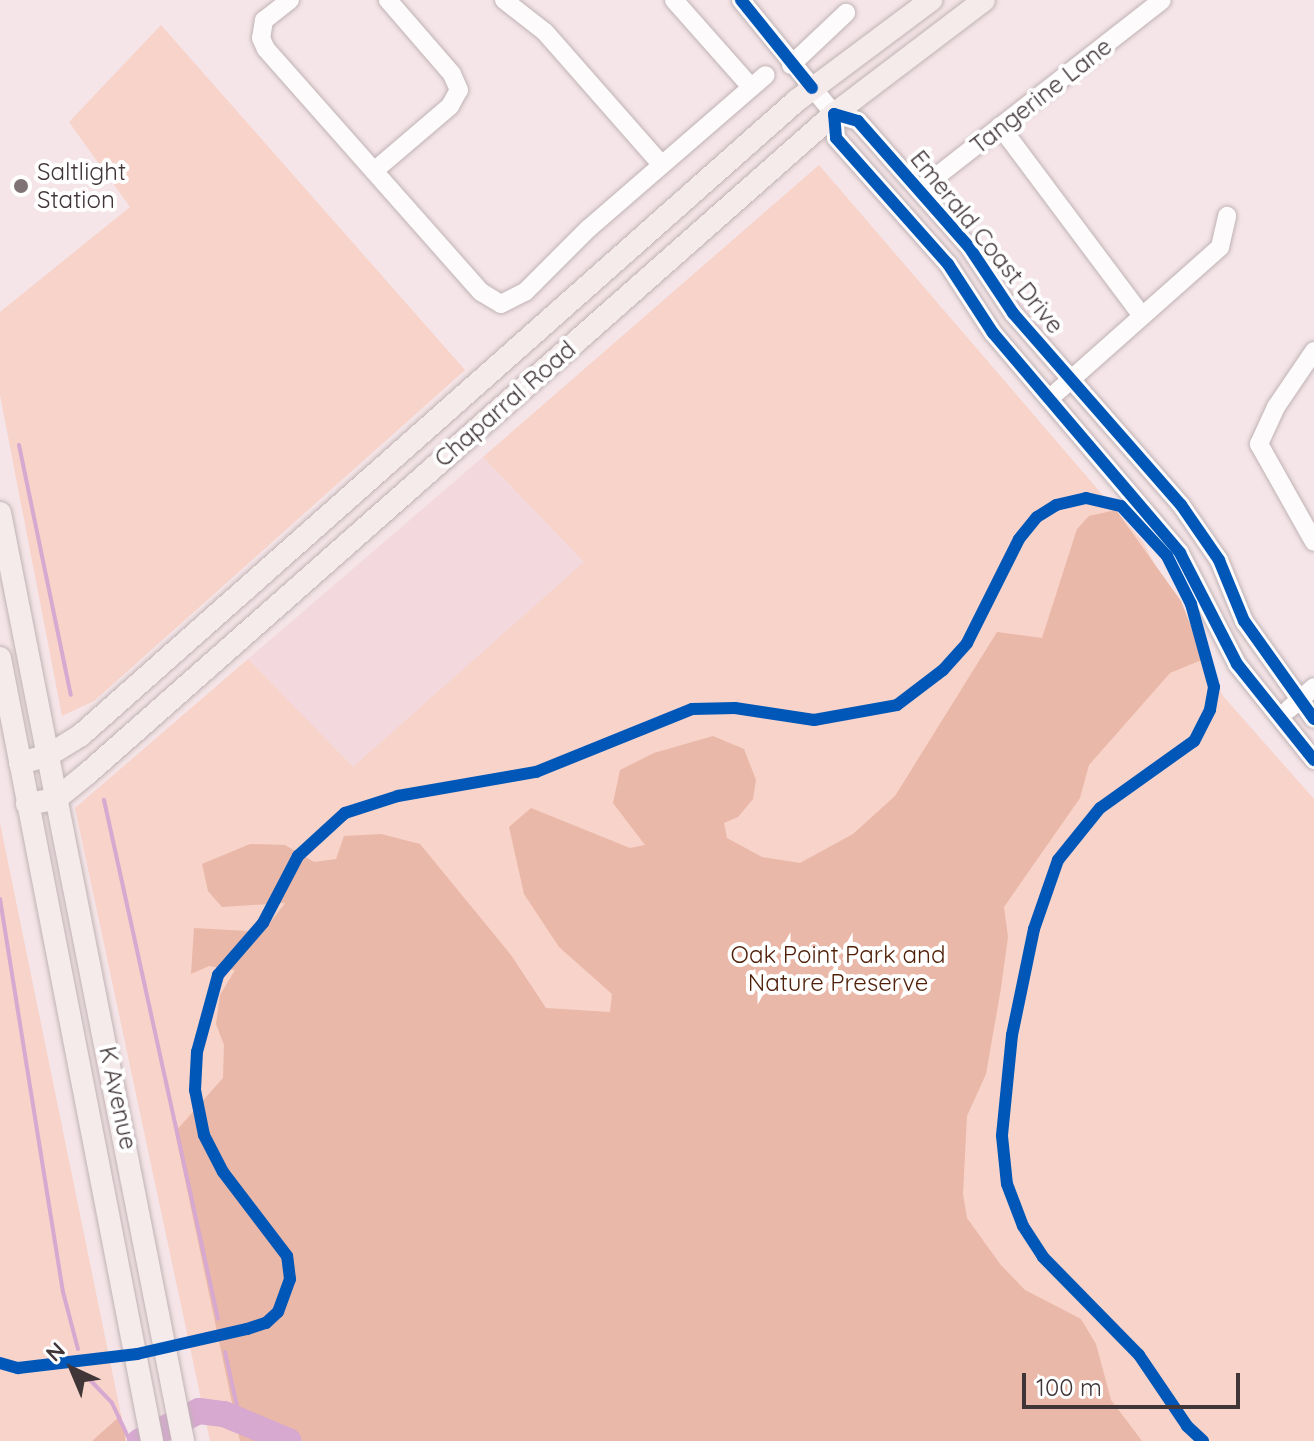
<!DOCTYPE html>
<html>
<head>
<meta charset="utf-8">
<style>
  body { margin:0 }
  #map { position:relative; width:1314px; height:1441px; overflow:hidden; background:#f5e5e8; font-family:Quicksand,sans-serif }
  div>[style] { position:absolute }
  [style*='--x'] { left:calc(var(--x)*1px); top:calc(var(--y)*1px); width:calc(var(--w)*1px); rotate:calc(var(--a)*1deg) }
  .built>* { inset:0; background:#f3d9dd }
  .green>* { inset:0; background:#f7d3c9 }
  .forest>* { inset:0; background:#eab8a8 }
  .stream>* { height:4px; margin:-2px; padding:0 2px; transform-origin:2px; border-radius:2px; background:#d7a8d0 }
  .river>* { height:26px; margin:-13px; padding:0 13px; transform-origin:13px; border-radius:13px; background:#d7a8d0 }
  .roads { filter:drop-shadow(0 0 2px #c0b3b5) drop-shadow(0 0 2px #c0b3b5) }
  .minor>* { height:18px; margin:-9px; padding:0 9px; transform-origin:9px; border-radius:9px; background:#fefbfc }
  .major>* { height:22px; margin:-11px; padding:0 11px; transform-origin:11px; border-radius:11px; background:#f5ebeb }
  .cycleway>* { height:12px; margin:-6px; padding:0 6px; transform-origin:6px; border-radius:6px; background:#0057b8 }
  .dots>* { width:22px; height:22px; translate:-50% -50%; box-sizing:border-box; border:4px solid #fff; border-radius:50% }
  span { translate:-50% -50%; white-space:nowrap; text-align:center; line-height:1.15; -webkit-text-stroke:8px #fff; paint-order:stroke }
  .street-label { font-size:24px; color:#403537 }
  .poi-label { font-size:24px; color:#403537 }
  .left { translate:0 -50%; text-align:left }
  .park-label { font-size:24px; color:#501f08 }
  .north { position:absolute; left:32px; top:1329px; width:80px; height:80px; -webkit-text-stroke:6px #fff; paint-order:stroke; rotate:316deg; font-size:22px; font-weight:700; line-height:32px; text-align:center; color:#403537 }
  .north::after { content:''; display:block; margin:auto; width:28px; height:36px; background:#403537; clip-path:polygon(50% 0,100% 100%,50% 72%,0 100%) }
  .scale { position:absolute; left:1022px; top:1373px; width:218px; height:36px; box-sizing:border-box; border:4px solid #403537; border-top:0; padding-left:10px; font-size:24px; line-height:28px; white-space:nowrap; color:#403537; -webkit-text-stroke:6px #fff; paint-order:stroke }
</style>
</head>
<body>
<div id="map">
  <div class="built">
    <div style="clip-path:polygon(483px 457px,585px 562px,353px 768px,248px 659px)"></div>
  </div>
  <div class="green">
    <div style="clip-path:polygon(161px 25px,465px 370px,94px 701px,62px 716px,0 395px,0 312px,130px 207px,69px 122px)"></div>
    <div style="clip-path:polygon(819px 165px,1143px 542px,1223px 696px,1314px 799px,1314px 1441px,210px 1441px,75px 808px,248px 659px,353px 767px,584px 562px,483px 457px)"></div>
    <div style="clip-path:polygon(0 823px,121px 1415px,92px 1441px,0 1441px)"></div>
  </div>
  <div class="forest">
    <div style="clip-path:polygon(1116px 510px,1181px 601px,1204px 659px,1170px 673px,1089px 765px,1080px 798px,1004px 907px,1008px 937px,1001px 988px,986px 1074px,967px 1116px,963px 1194px,967px 1218px,1000px 1264px,1025px 1290px,1081px 1319px,1096px 1344px,1111px 1400px,1142px 1441px,240px 1441px,175px 1132px,223px 1078px,224px 1045px,216px 1024px,220px 995px,235px 970px,209px 966px,191px 974px,194px 928px,263px 932px,285px 903px,222px 907px,208px 891px,202px 864px,250px 844px,285px 845px,314px 862px,336px 859px,344px 836px,381px 834px,420px 844px,511px 955px,546px 1008px,610px 1012px,612px 994px,559px 947px,524px 894px,509px 827px,531px 808px,630px 848px,645px 845px,613px 803px,620px 770px,654px 753px,713px 736px,744px 749px,756px 780px,753px 799px,738px 817px,724px 823px,727px 838px,762px 857px,800px 863px,853px 834px,895px 796px,997px 632px,1042px 638px,1077px 529px,1089px 516px)"></div>
    <div style="clip-path:polygon(121px 1415px,126px 1441px,92px 1441px,102px 1432px)"></div>
  </div>
  <div class="stream">
    <div style="--x:19;--y:445;--w:255;--a:78.3"></div>
    <div style="--x:104;--y:800;--w:531;--a:77.61"></div>
    <div style="--x:0;--y:899;--w:398;--a:80.9"></div>
    <div style="--x:63;--y:1292;--w:59;--a:75.3"></div>
    <div style="--x:225;--y:1352;--w:70;--a:77.6"></div>
    <div style="--x:91;--y:1381;--w:30;--a:46"></div>
    <div style="--x:112;--y:1403;--w:42;--a:64.7"></div>
  </div>
  <div class="river">
    <div style="--x:140;--y:1441;--w:66;--a:-27"></div>
    <div style="--x:199;--y:1411;--w:25;--a:7"></div>
    <div style="--x:224;--y:1414;--w:70;--a:22.6"></div>
  </div>
  <div class="roads">
    <div class="minor">
      <div style="--x:290;--y:0;--w:33;--a:142"></div>
      <div style="--x:264;--y:20;--w:18;--a:99"></div>
      <div style="--x:261;--y:38;--w:12;--a:66"></div>
      <div style="--x:266;--y:49;--w:324;--a:48.5"></div>
      <div style="--x:481;--y:292;--w:23;--a:31"></div>
      <div style="--x:501;--y:304;--w:27;--a:-27"></div>
      <div style="--x:525;--y:292;--w:89;--a:-45"></div>
      <div style="--x:588;--y:229;--w:235;--a:-40.9"></div>
      <div style="--x:504;--y:0;--w:52;--a:38"></div>
      <div style="--x:545;--y:32;--w:176;--a:48.7"></div>
      <div style="--x:674;--y:0;--w:116;--a:48.5"></div>
      <div style="--x:741;--y:0;--w:147;--a:50.8"></div>
      <div style="--x:834;--y:114;--w:25;--a:16"></div>
      <div style="--x:858;--y:121;--w:168;--a:48.6"></div>
      <div style="--x:969;--y:247;--w:79;--a:56.3"></div>
      <div style="--x:1013;--y:313;--w:255;--a:48.8"></div>
      <div style="--x:1181;--y:505;--w:67;--a:55.4"></div>
      <div style="--x:1219;--y:560;--w:66;--a:67.7"></div>
      <div style="--x:1244;--y:621;--w:120;--a:54.5"></div>
      <div style="--x:791;--y:65;--w:76;--a:-43.4"></div>
      <div style="--x:834;--y:114;--w:24;--a:85"></div>
      <div style="--x:836;--y:138;--w:169;--a:48.4"></div>
      <div style="--x:948;--y:264;--w:82;--a:56.9"></div>
      <div style="--x:993;--y:333;--w:289;--a:49.6"></div>
      <div style="--x:1180;--y:553;--w:125;--a:62.8"></div>
      <div style="--x:1237;--y:664;--w:123;--a:51.3"></div>
      <div style="--x:1000;--y:126;--w:237;--a:53.2"></div>
      <div style="--x:374;--y:171;--w:100;--a:-40.5"></div>
      <div style="--x:450;--y:106;--w:18;--a:-61"></div>
      <div style="--x:459;--y:90;--w:17;--a:-114"></div>
      <div style="--x:452;--y:74;--w:98;--a:-130.9"></div>
      <div style="--x:919;--y:190;--w:308;--a:-38"></div>
      <div style="--x:1314;--y:351;--w:68;--a:124.2"></div>
      <div style="--x:1276;--y:407;--w:41;--a:114.7"></div>
      <div style="--x:1259;--y:444;--w:112;--a:60.7"></div>
      <div style="--x:1049;--y:399;--w:229;--a:-41.6"></div>
      <div style="--x:1220;--y:247;--w:32;--a:-77"></div>
      <div style="--x:1289;--y:709;--w:33;--a:-41"></div>
    </div>
    <div class="major">
      <div style="--x:0;--y:513;--w:946;--a:78.84"></div>
      <div style="--x:0;--y:658;--w:798;--a:79.01"></div>
      <div style="--x:20;--y:763;--w:30;--a:-15"></div>
      <div style="--x:49;--y:755;--w:38;--a:-32"></div>
      <div style="--x:81;--y:735;--w:956;--a:-41.56"></div>
      <div style="--x:796;--y:101;--w:169;--a:-36.8"></div>
      <div style="--x:27;--y:804;--w:29;--a:-10"></div>
      <div style="--x:56;--y:799;--w:41;--a:-39.1"></div>
      <div style="--x:88;--y:773;--w:995;--a:-41.46"></div>
      <div style="--x:834;--y:114;--w:188;--a:-37.2"></div>
    </div>
  </div>
  <div class="cycleway">
    <div style="--x:741;--y:0;--w:113;--a:51.1"></div>
    <div style="--x:1314;--y:719;--w:120;--a:-125.5"></div>
    <div style="--x:1244;--y:621;--w:66;--a:-112.3"></div>
    <div style="--x:1219;--y:560;--w:67;--a:-124.6"></div>
    <div style="--x:1181;--y:505;--w:255;--a:-131.2"></div>
    <div style="--x:1013;--y:313;--w:79;--a:-123.7"></div>
    <div style="--x:969;--y:247;--w:168;--a:-131.4"></div>
    <div style="--x:858;--y:121;--w:25;--a:-164"></div>
    <div style="--x:834;--y:114;--w:24;--a:85"></div>
    <div style="--x:836;--y:138;--w:169;--a:48.4"></div>
    <div style="--x:948;--y:264;--w:82;--a:56.9"></div>
    <div style="--x:993;--y:333;--w:289;--a:49.6"></div>
    <div style="--x:1180;--y:553;--w:125;--a:62.8"></div>
    <div style="--x:1237;--y:664;--w:123;--a:51.3"></div>
    <div style="--x:0;--y:1363;--w:19;--a:16"></div>
    <div style="--x:18;--y:1368;--w:120;--a:-6.7"></div>
    <div style="--x:137;--y:1354;--w:113;--a:-12.8"></div>
    <div style="--x:247;--y:1329;--w:20;--a:-18"></div>
    <div style="--x:266;--y:1323;--w:16;--a:-43"></div>
    <div style="--x:278;--y:1312;--w:35;--a:-70"></div>
    <div style="--x:290;--y:1279;--w:23;--a:-97"></div>
    <div style="--x:287;--y:1256;--w:106;--a:-127.3"></div>
    <div style="--x:223;--y:1172;--w:42;--a:-117.2"></div>
    <div style="--x:204;--y:1135;--w:46;--a:-101.3"></div>
    <div style="--x:195;--y:1090;--w:38;--a:-87"></div>
    <div style="--x:197;--y:1052;--w:80;--a:-74.7"></div>
    <div style="--x:218;--y:975;--w:69;--a:-49.1"></div>
    <div style="--x:263;--y:923;--w:76;--a:-62.4"></div>
    <div style="--x:298;--y:856;--w:64;--a:-42.5"></div>
    <div style="--x:345;--y:813;--w:56;--a:-17.8"></div>
    <div style="--x:398;--y:796;--w:140;--a:-9.9"></div>
    <div style="--x:536;--y:772;--w:168;--a:-22"></div>
    <div style="--x:692;--y:709;--w:43;--a:-1.3"></div>
    <div style="--x:735;--y:708;--w:80;--a:8.6"></div>
    <div style="--x:814;--y:720;--w:84;--a:-10.2"></div>
    <div style="--x:897;--y:705;--w:58;--a:-37.3"></div>
    <div style="--x:943;--y:670;--w:36;--a:-48"></div>
    <div style="--x:967;--y:643;--w:116;--a:-63.4"></div>
    <div style="--x:1019;--y:539;--w:28;--a:-51"></div>
    <div style="--x:1037;--y:517;--w:22;--a:-32"></div>
    <div style="--x:1056;--y:505;--w:31;--a:-13"></div>
    <div style="--x:1086;--y:498;--w:36;--a:13"></div>
    <div style="--x:1121;--y:506;--w:68;--a:47.4"></div>
    <div style="--x:1167;--y:556;--w:54;--a:63.4"></div>
    <div style="--x:1191;--y:604;--w:86;--a:74.5"></div>
    <div style="--x:1214;--y:687;--w:23;--a:100"></div>
    <div style="--x:1210;--y:710;--w:35;--a:117"></div>
    <div style="--x:1194;--y:741;--w:115;--a:144.5"></div>
    <div style="--x:1100;--y:808;--w:67;--a:128.9"></div>
    <div style="--x:1058;--y:860;--w:73;--a:109.2"></div>
    <div style="--x:1034;--y:929;--w:108;--a:101.7"></div>
    <div style="--x:1012;--y:1035;--w:101;--a:95.7"></div>
    <div style="--x:1002;--y:1136;--w:48;--a:84.1"></div>
    <div style="--x:1007;--y:1184;--w:45;--a:69.1"></div>
    <div style="--x:1023;--y:1226;--w:37;--a:57"></div>
    <div style="--x:1043;--y:1257;--w:137;--a:45.6"></div>
    <div style="--x:1139;--y:1355;--w:86;--a:55.9"></div>
    <div style="--x:1187;--y:1426;--w:22;--a:43"></div>
  </div>
  <div class="dots">
    <div style="left:21px;top:186px;background:#7f7375"></div>
  </div>
  <div class="street-label">
    <span style="left:1041px;top:96px;rotate:-38deg">Tangerine Lane</span>
    <span style="left:987px;top:242px;rotate:51deg">Emerald Coast Drive</span>
    <span style="left:505px;top:404px;rotate:-41deg">Chaparral Road</span>
    <span style="left:118px;top:1098px;rotate:78deg">K Avenue</span>
  </div>
  <div class="poi-label">
    <span class="left" style="left:37px;top:186px">Saltlight<br>Station</span>
  </div>
  <div class="park-label">
    <span style="left:838px;top:969px">Oak Point Park and<br>Nature Preserve</span>
  </div>
  <div class="north">N</div>
  <div class="scale">100 m</div>
</div>
</body>
</html>
